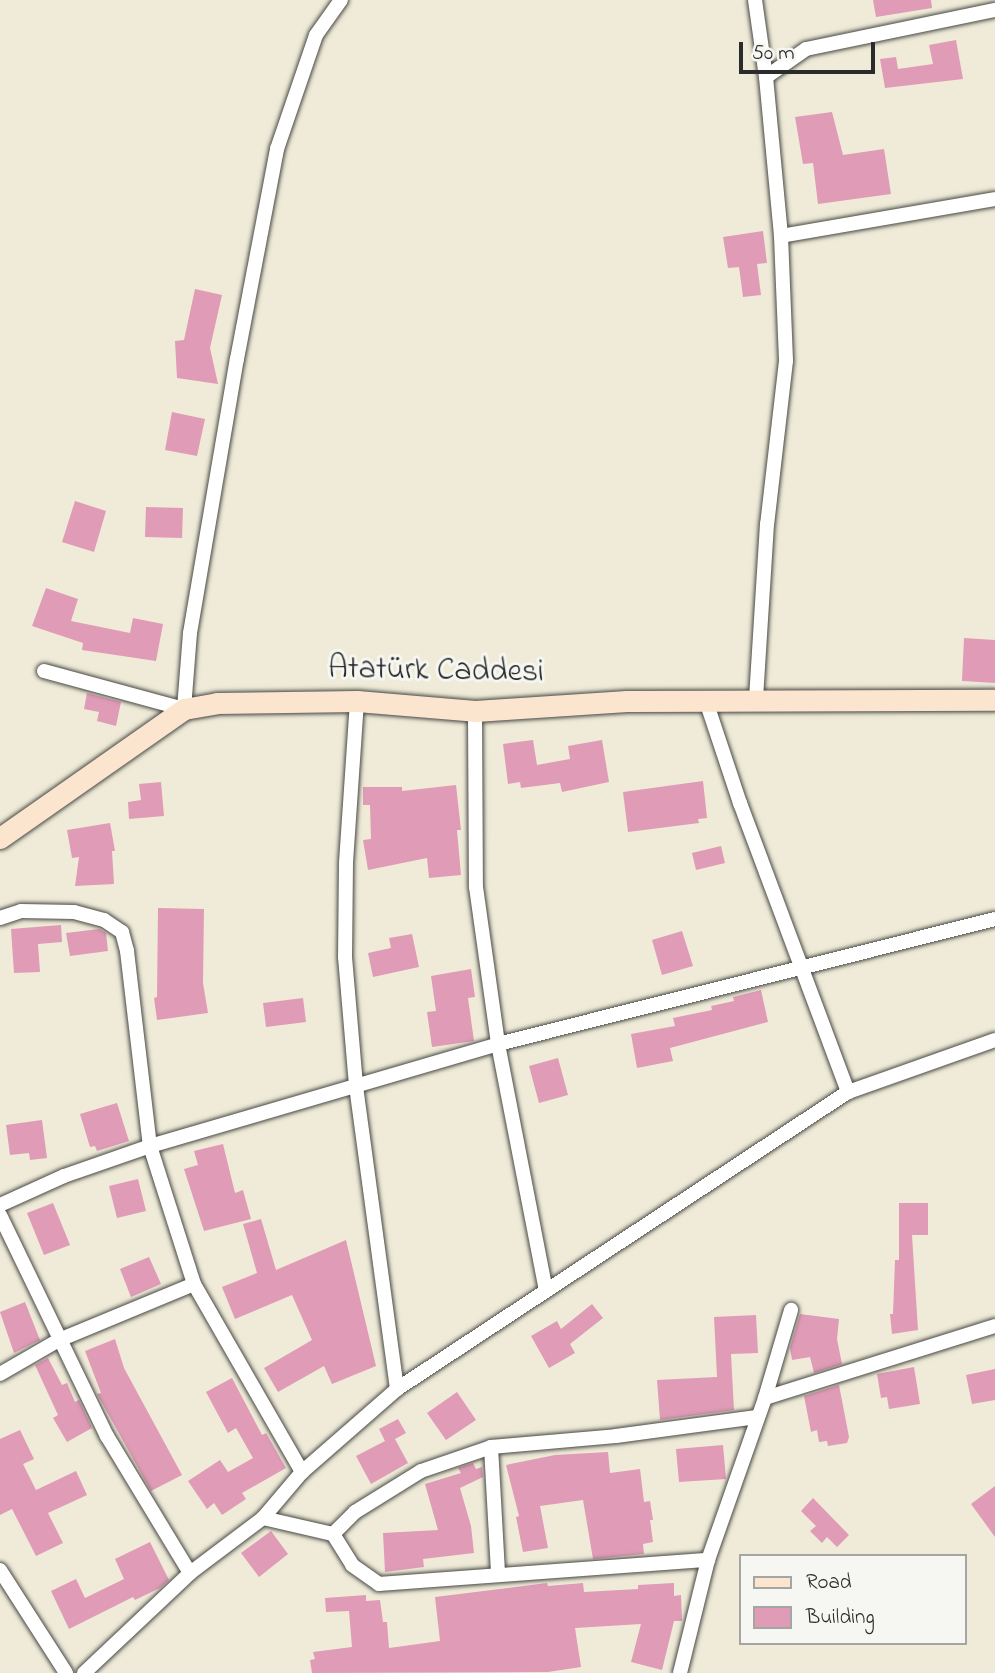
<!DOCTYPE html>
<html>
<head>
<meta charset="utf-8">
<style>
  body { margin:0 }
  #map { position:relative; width:995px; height:1673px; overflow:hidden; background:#efebd8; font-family:"Indie Flower",sans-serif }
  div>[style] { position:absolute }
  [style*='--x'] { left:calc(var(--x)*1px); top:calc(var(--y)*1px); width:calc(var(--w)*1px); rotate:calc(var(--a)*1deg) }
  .building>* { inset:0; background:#e09bb7 }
  .roads { filter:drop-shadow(0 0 2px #484845) drop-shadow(0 0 2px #484845) }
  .street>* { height:14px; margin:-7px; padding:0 7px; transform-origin:7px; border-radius:7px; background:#fff }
  .secondary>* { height:21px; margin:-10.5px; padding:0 10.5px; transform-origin:10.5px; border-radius:10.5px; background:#fce5cf }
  span { translate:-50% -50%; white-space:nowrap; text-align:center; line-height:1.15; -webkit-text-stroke:6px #f6f6f2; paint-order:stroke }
  .street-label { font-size:32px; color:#2b2b2b }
  .legend { position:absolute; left:739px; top:1554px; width:228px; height:91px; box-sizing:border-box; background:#f6f6f2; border:2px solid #a5a5a2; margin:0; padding:9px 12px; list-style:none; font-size:21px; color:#2b2b2b }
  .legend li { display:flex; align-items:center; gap:14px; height:35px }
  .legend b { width:35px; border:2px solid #a5a5a2 }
  .scale { position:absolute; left:739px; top:42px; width:136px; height:32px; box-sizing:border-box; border:4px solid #2b2b2b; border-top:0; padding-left:9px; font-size:21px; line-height:24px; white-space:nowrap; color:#2b2b2b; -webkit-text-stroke:5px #f6f6f2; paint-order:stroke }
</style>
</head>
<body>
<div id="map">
  <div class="building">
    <div style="clip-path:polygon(873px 0,931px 0,932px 8px,876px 17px)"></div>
    <div style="clip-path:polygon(956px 40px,963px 79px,885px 88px,880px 59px,896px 57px,898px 69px,933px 64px,929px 45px)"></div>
    <div style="clip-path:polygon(832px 112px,843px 155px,884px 149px,891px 194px,818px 204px,813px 163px,803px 164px,795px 117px)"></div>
    <div style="clip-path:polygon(763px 231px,767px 263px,757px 264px,761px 295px,743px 297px,739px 267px,728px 268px,723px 237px)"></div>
    <div style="clip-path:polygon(195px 289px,222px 295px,210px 348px,218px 384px,177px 378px,175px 341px,184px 340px)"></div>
    <div style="clip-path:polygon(172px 412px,205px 419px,197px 456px,165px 450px)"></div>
    <div style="clip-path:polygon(75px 501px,106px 511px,94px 552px,62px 542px)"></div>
    <div style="clip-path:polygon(146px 507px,183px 508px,182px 538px,145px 537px)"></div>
    <div style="clip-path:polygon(46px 588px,78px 599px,71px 621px,130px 633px,133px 618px,163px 624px,156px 661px,82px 650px,83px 643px,32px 626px)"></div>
    <div style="clip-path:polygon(964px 638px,995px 640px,995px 683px,962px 681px)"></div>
    <div style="clip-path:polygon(87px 693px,121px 702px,116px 726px,97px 721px,99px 712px,84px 709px)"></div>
    <div style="clip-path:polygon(533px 740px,537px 765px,570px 759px,568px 746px,602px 740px,609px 782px,562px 792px,560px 783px,521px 788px,520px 782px,508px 784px,503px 744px)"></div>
    <div style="clip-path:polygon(703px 781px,707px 818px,698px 819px,699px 823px,628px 832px,623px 792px)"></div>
    <div style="clip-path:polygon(161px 782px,164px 816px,129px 819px,128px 802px,141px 800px,139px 784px)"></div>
    <div style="clip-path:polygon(456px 785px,461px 830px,457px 830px,461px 875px,429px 878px,427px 858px,368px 870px,363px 840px,371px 839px,370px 805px,363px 805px,363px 787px,402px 787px,402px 791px)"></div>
    <div style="clip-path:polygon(110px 823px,115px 851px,112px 851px,114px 884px,75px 886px,79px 857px,72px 858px,67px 830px)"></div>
    <div style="clip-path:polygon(721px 846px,725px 863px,696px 870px,692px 853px)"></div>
    <div style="clip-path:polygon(158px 908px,204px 909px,203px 983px,208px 1013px,157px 1020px,154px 998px,157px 997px)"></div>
    <div style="clip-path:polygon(61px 925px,62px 942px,38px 944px,40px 972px,14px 973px,11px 929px)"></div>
    <div style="clip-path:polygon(99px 929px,106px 933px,108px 951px,70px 956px,66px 933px)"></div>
    <div style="clip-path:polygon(682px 931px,693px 966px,662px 975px,652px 940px)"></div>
    <div style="clip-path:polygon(412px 934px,419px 967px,373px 977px,368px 953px,391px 948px,389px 938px)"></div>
    <div style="clip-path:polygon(471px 969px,475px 997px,468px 998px,474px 1041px,432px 1047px,427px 1012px,436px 1011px,431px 976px)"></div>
    <div style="clip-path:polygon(761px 990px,768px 1022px,670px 1048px,673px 1061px,637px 1068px,631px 1034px,675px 1026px,673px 1018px,712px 1010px,711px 1006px,734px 1001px,733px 997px)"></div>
    <div style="clip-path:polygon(303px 998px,306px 1022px,266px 1027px,263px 1003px)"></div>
    <div style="clip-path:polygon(558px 1058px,568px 1095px,539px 1103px,529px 1066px)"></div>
    <div style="clip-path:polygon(117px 1103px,129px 1141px,97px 1151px,95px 1146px,90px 1147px,80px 1114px)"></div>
    <div style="clip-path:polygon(42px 1120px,47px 1158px,30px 1160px,29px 1153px,10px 1155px,6px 1125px)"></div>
    <div style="clip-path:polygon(223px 1144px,235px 1193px,243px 1190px,251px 1219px,204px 1231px,184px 1169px,198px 1165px,194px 1151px)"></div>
    <div style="clip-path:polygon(138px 1179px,146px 1211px,117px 1218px,109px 1186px)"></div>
    <div style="clip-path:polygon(53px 1203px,70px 1245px,44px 1255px,27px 1213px)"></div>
    <div style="clip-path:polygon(899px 1203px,928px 1203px,928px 1235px,912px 1235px,918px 1330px,892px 1334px,890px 1314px,893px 1314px,895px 1260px,899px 1260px)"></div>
    <div style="clip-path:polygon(261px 1219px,276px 1270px,346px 1240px,376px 1366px,332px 1384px,324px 1366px,278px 1392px,264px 1368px,312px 1340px,292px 1295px,235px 1319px,222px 1287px,257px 1273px,243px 1224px)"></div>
    <div style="clip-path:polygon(149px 1257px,161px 1284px,131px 1297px,120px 1269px)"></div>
    <div style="clip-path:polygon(25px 1302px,40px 1340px,14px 1353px,0 1312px)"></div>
    <div style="clip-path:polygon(592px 1304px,603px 1318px,570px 1344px,575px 1353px,549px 1368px,531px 1336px,557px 1321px,561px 1329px)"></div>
    <div style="clip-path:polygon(800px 1314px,839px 1319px,837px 1339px,842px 1364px,814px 1373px,810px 1357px,792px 1360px,790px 1348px)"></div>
    <div style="clip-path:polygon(756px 1315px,758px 1353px,731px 1354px,734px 1410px,660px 1420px,657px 1380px,717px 1377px,714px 1317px)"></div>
    <div style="clip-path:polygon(115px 1339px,124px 1368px,182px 1475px,151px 1491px,97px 1394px,101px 1393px,85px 1351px)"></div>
    <div style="clip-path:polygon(48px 1358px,62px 1385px,67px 1383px,75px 1402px,79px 1400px,92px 1428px,67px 1442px,53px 1418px,58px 1415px,35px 1365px)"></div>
    <div style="clip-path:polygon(914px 1367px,920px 1404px,889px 1409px,887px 1397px,881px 1398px,877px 1374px)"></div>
    <div style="clip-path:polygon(995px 1369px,995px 1400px,972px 1404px,966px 1375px)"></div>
    <div style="clip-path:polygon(232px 1378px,262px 1435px,266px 1433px,286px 1468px,242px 1493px,246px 1499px,222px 1515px,214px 1503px,207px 1509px,188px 1481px,220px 1460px,228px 1472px,253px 1458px,236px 1428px,228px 1433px,206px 1392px)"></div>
    <div style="clip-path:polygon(839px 1385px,849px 1437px,847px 1443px,828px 1446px,827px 1441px,819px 1442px,817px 1430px,811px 1432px,804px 1396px)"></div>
    <div style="clip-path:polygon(457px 1392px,476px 1420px,446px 1440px,427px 1413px)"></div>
    <div style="clip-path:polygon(398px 1419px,406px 1433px,395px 1439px,408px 1463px,371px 1484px,356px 1456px,385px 1441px,379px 1429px)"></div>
    <div style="clip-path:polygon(20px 1430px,34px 1459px,23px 1464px,36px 1490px,76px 1471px,87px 1495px,48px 1513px,63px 1543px,36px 1556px,12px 1509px,0 1515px,0 1439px)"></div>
    <div style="clip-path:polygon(723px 1445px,726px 1479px,679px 1482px,676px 1449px)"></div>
    <div style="clip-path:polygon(608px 1452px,610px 1473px,640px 1469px,644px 1502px,650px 1501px,653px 1520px,650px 1520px,653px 1542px,643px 1544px,644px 1554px,593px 1559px,583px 1500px,540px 1506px,548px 1548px,523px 1552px,516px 1517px,519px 1516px,506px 1465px,555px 1455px)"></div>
    <div style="clip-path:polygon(473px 1463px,476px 1469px,482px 1467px,483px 1477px,460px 1488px,471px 1526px,474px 1553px,423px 1559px,424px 1567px,385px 1572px,383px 1533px,438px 1530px,425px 1484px,461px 1473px,458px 1468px)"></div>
    <div style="clip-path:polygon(995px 1486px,995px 1537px,971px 1504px)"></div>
    <div style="clip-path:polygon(813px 1498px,849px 1535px,837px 1547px,827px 1537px,822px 1543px,810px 1531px,816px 1526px,801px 1511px)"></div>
    <div style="clip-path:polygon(271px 1531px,288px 1554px,259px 1577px,241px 1553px)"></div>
    <div style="clip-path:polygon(150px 1542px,169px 1580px,160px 1588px,135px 1600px,133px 1597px,69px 1629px,51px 1591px,76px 1579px,85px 1598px,124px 1579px,115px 1559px)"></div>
    <div style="clip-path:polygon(547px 1583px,548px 1586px,583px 1583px,584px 1592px,638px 1589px,638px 1585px,674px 1583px,674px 1596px,681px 1595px,682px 1621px,674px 1621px,662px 1670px,631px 1662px,641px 1624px,575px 1628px,581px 1667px,548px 1672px,312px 1673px,310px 1660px,315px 1659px,313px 1652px,352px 1647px,349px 1611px,326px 1612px,325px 1598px,366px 1595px,366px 1601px,380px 1600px,383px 1622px,387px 1622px,389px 1648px,440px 1641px,435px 1597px)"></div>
  </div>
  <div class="roads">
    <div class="street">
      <div style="--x:755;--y:0;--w:78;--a:81.9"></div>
      <div style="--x:766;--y:77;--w:160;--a:84.6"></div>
      <div style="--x:781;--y:236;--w:125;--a:87.7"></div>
      <div style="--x:786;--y:361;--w:164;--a:96.6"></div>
      <div style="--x:767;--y:524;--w:177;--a:93.6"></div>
      <div style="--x:766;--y:77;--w:49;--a:-35"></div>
      <div style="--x:806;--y:49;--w:193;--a:-11.7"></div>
      <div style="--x:781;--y:236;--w:217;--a:-9.8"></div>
      <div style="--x:44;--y:671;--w:145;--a:15.2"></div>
      <div style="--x:184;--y:709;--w:76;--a:-85.5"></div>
      <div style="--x:190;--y:633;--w:278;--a:-80.3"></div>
      <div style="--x:237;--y:359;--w:214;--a:-79.2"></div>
      <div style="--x:277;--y:149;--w:120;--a:-71.1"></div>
      <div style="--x:316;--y:35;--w:43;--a:-54.5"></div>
      <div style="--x:357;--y:701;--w:162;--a:93.9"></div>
      <div style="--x:346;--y:863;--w:94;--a:90.6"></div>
      <div style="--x:345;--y:957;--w:129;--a:85.1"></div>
      <div style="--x:356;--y:1086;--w:306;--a:82.3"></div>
      <div style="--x:706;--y:701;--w:108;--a:71.6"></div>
      <div style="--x:740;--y:803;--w:309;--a:69.5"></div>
      <div style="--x:475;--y:711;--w:176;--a:89.7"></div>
      <div style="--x:476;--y:887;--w:159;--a:82"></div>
      <div style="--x:498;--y:1044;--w:251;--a:79"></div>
      <div style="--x:0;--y:918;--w:22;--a:-18"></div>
      <div style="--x:21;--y:911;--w:53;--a:1.1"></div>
      <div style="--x:74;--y:912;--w:31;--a:15"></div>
      <div style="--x:104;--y:920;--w:22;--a:34"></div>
      <div style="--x:122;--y:932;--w:20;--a:75"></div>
      <div style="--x:127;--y:951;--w:196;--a:83.3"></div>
      <div style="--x:150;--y:1146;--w:145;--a:72.3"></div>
      <div style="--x:194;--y:1284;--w:217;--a:60.1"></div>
      <div style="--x:0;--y:1205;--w:70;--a:-24.4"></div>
      <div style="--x:64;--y:1176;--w:91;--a:-19.2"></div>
      <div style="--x:150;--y:1146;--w:363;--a:-16.3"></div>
      <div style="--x:498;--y:1044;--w:512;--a:-14.12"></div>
      <div style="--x:0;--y:1215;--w:246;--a:64.2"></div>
      <div style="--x:107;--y:1436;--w:160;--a:58.8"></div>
      <div style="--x:0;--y:1374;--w:68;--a:-30"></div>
      <div style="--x:59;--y:1340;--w:146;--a:-22.5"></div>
      <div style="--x:765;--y:1398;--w:241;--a:-17.4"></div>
      <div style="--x:491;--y:1447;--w:127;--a:86.8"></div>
      <div style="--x:263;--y:1518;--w:72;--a:12.9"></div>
      <div style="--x:333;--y:1534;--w:36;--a:58"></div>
      <div style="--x:352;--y:1565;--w:33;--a:35"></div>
      <div style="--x:379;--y:1584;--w:330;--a:-4.2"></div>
      <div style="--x:333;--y:1534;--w:31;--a:-45"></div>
      <div style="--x:355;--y:1512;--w:78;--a:-31.8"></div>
      <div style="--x:421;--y:1471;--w:74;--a:-18.9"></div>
      <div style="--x:491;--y:1447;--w:125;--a:-5"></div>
      <div style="--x:616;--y:1436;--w:142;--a:-7.7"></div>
      <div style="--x:0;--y:1570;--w:122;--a:57.3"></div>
      <div style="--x:84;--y:1673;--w:146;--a:-43.3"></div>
      <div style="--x:190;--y:1573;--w:91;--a:-37"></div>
      <div style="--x:263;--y:1518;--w:60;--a:-49.7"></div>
      <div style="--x:302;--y:1472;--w:126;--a:-41.1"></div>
      <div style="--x:397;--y:1389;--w:540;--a:-33.37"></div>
      <div style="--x:848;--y:1092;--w:156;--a:-19.5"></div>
      <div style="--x:680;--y:1673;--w:116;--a:-76.1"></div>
      <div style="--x:708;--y:1560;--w:172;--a:-70.6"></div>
      <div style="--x:765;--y:1398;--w:92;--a:-73.5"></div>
    </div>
    <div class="secondary">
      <div style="--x:0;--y:838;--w:225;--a:-35"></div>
      <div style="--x:184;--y:709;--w:34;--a:-10"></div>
      <div style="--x:217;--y:703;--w:140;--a:-0.8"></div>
      <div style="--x:357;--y:701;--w:118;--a:4.8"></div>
      <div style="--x:475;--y:711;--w:152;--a:-3.8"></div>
      <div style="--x:627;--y:701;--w:368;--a:-0.2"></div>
    </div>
  </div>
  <div class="street-label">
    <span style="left:436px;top:672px;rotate:1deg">Atatürk Caddesi</span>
  </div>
  <ul class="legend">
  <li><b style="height:9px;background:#fce5cf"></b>Road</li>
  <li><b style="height:19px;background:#e09bb7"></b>Building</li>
  </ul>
  <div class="scale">50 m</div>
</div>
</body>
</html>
